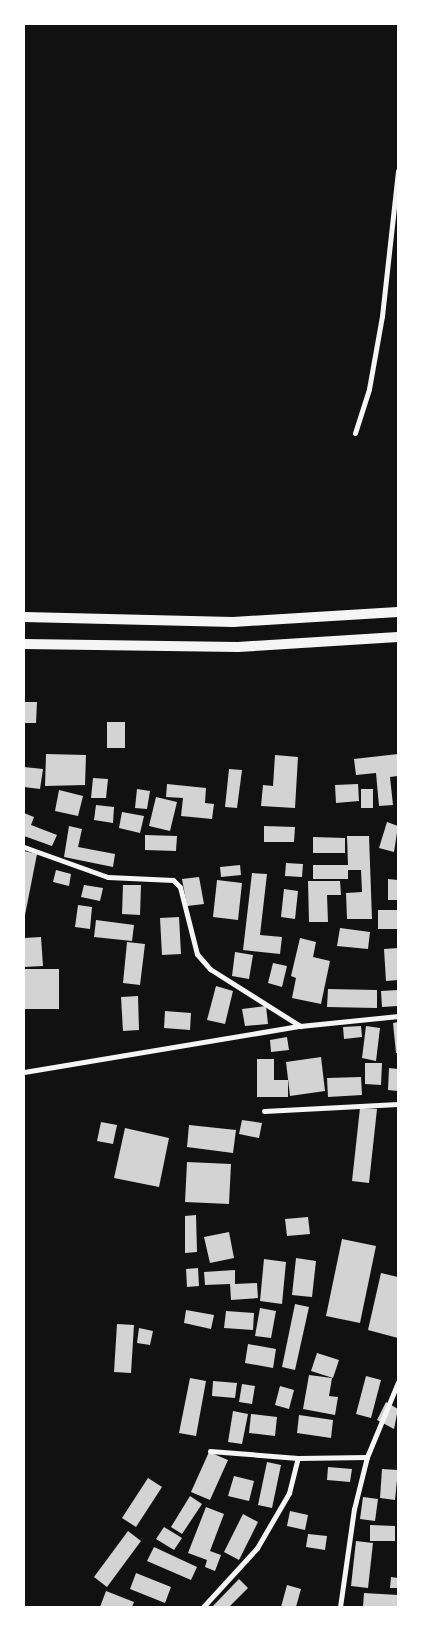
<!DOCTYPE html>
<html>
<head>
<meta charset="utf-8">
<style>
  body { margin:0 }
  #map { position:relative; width:422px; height:1631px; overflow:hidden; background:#111; font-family:"Times New Roman",serif }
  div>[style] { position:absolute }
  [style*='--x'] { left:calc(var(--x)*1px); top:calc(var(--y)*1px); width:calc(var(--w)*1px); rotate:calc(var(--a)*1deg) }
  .building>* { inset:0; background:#d3d3d3 }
  .minor>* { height:5px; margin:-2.5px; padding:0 2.5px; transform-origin:2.5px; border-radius:2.5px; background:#f5f5f5 }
  .secondary>* { height:10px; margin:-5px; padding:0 5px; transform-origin:5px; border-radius:5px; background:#f5f5f5 }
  span { translate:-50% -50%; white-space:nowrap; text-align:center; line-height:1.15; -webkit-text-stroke:4.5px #fff; paint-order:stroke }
  .frame { position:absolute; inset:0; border:25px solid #fff; pointer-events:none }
</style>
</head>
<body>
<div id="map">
  <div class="building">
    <div style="clip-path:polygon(24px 702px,37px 702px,36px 723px,24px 723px)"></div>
    <div style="clip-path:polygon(107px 722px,125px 722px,125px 748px,107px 748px)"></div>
    <div style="clip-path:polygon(46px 754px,86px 755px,85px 785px,45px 786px)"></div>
    <div style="clip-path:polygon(398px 754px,398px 776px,390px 777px,393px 805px,379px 806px,376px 773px,356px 775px,354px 759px)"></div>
    <div style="clip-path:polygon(275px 755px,298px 757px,295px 808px,261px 806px,263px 785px,273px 786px)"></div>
    <div style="clip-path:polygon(24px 767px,43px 769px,40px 789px,24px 787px)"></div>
    <div style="clip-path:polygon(229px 769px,242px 770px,237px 808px,225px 807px)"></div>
    <div style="clip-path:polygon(93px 778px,108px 779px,106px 798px,91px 798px)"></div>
    <div style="clip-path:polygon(167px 784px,206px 788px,205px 803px,214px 804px,212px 819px,181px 816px,183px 798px,166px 797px)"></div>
    <div style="clip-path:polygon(358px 784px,359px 801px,336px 803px,335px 785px)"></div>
    <div style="clip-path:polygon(137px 789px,150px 791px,147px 809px,135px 808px)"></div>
    <div style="clip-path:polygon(361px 789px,373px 789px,373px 808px,361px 808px)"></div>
    <div style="clip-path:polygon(59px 790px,83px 796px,78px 816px,55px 811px)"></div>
    <div style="clip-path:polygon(156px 797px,177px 802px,170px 831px,149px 826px)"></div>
    <div style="clip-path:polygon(96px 805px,114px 807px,113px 823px,94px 820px)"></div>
    <div style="clip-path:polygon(122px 812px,144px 816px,140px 833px,119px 828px)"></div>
    <div style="clip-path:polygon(24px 813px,34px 817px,31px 825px,57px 835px,52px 846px,24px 836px)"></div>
    <div style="clip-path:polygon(387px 822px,398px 826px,394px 852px,379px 848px)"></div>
    <div style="clip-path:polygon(69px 826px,82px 829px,78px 847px,115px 854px,113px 867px,64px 857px)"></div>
    <div style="clip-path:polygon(264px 826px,295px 827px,294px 842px,264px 842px)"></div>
    <div style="clip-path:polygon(145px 835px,177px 836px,176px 851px,145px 850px)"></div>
    <div style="clip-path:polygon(347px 836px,369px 836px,372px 919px,347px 919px,346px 893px,362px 892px,361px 870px,348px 870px,348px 879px,313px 879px,313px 865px,348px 865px)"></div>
    <div style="clip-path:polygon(313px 837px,345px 838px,345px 853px,313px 853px)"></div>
    <div style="clip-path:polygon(24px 851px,37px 854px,25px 915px,24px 915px)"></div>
    <div style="clip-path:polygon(286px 863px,303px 864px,302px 877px,285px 876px)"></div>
    <div style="clip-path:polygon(240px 865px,241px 875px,221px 877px,220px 867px)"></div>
    <div style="clip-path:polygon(56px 870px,71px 874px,69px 886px,53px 882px)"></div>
    <div style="clip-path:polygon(252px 873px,267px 874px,260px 935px,282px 937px,280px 954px,243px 950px)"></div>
    <div style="clip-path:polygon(199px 877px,204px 904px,187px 906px,182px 879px)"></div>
    <div style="clip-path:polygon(388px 879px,398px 880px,398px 900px,388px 900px)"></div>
    <div style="clip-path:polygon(217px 880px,242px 883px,238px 920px,213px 917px)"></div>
    <div style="clip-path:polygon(308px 881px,340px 881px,341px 895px,327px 895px,328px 922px,309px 922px)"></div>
    <div style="clip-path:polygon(84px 885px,103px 888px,100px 901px,81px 897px)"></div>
    <div style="clip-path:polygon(123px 885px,141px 885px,140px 915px,122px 914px)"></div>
    <div style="clip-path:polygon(284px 889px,298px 891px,295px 919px,281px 917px)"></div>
    <div style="clip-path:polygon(78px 905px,92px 907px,90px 929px,75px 927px)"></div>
    <div style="clip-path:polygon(378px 910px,398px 910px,398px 929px,378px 929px)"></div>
    <div style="clip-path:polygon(179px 917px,181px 954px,162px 955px,160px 918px)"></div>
    <div style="clip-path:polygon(96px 920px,134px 925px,132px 941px,94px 937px)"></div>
    <div style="clip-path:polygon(340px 928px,370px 932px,368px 949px,337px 946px)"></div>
    <div style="clip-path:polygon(41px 937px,43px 966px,24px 967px,24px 938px)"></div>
    <div style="clip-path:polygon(300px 938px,316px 942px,313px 957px,330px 961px,321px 1004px,292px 998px,296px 978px,291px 976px)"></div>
    <div style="clip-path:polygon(127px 942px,145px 944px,140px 985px,123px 983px)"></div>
    <div style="clip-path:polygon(398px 948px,398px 980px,386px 981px,384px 949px)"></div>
    <div style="clip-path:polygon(235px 952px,253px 955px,249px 979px,232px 976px)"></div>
    <div style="clip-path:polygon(273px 963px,287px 966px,282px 987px,268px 983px)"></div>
    <div style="clip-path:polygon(24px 969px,59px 969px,59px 1009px,24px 1009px)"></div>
    <div style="clip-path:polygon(216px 986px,233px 991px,225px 1024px,207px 1020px)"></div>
    <div style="clip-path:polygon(328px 989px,377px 990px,377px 1008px,327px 1007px)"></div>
    <div style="clip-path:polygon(398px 990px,398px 1006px,382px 1007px,381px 991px)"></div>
    <div style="clip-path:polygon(138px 996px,139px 1030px,123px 1031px,121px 997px)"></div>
    <div style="clip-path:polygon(266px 1006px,268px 1024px,245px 1026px,242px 1009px)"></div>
    <div style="clip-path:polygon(165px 1011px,191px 1013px,190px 1030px,164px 1028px)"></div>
    <div style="clip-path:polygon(398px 1022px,398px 1053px,396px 1053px,393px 1023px)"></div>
    <div style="clip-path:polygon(361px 1026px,362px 1037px,344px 1039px,343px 1027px)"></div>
    <div style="clip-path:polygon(366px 1026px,380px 1028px,376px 1061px,362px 1058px)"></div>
    <div style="clip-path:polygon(287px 1037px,289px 1050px,271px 1052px,270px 1040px)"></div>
    <div style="clip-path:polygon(321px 1057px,325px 1091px,290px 1096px,286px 1062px)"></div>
    <div style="clip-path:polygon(257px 1059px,274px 1059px,274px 1080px,288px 1080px,288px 1097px,257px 1097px)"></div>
    <div style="clip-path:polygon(365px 1063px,382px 1063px,381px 1085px,365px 1084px)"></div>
    <div style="clip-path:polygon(389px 1068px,398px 1069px,398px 1091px,388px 1090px)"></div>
    <div style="clip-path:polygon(361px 1077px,362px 1095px,328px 1097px,327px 1078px)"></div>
    <div style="clip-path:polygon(360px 1108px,377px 1109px,369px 1183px,352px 1181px)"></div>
    <div style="clip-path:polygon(242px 1120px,262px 1123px,259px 1138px,239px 1134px)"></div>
    <div style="clip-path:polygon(101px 1122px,117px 1125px,113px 1144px,97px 1141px)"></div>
    <div style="clip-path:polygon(189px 1125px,236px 1130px,233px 1153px,187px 1147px)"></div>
    <div style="clip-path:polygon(125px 1128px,169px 1138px,159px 1187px,114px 1178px)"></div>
    <div style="clip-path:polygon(187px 1162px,231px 1164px,229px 1204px,185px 1202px)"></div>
    <div style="clip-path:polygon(196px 1215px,197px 1252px,185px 1253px,185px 1216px)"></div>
    <div style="clip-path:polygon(308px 1217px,310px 1234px,287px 1236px,285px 1219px)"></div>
    <div style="clip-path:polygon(229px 1232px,234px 1258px,210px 1263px,204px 1237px)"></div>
    <div style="clip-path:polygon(342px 1239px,376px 1246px,360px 1323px,326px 1316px)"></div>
    <div style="clip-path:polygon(296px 1258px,316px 1261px,312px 1297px,292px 1295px)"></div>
    <div style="clip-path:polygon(264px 1259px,286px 1262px,282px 1304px,260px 1301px)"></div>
    <div style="clip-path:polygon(198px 1268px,199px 1286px,187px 1287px,186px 1269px)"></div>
    <div style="clip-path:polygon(235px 1270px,235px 1284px,257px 1283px,258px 1298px,231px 1300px,230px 1284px,205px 1285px,204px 1272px)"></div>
    <div style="clip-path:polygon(381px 1273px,398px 1277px,398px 1338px,368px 1330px)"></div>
    <div style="clip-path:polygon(295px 1304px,309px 1307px,295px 1370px,282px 1367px)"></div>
    <div style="clip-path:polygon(260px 1308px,276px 1311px,271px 1338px,255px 1336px)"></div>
    <div style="clip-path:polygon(186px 1310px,214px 1315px,211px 1329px,184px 1323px)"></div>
    <div style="clip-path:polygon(226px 1311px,254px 1313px,253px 1330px,224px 1328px)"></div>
    <div style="clip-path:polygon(117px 1324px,134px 1325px,131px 1373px,114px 1372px)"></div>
    <div style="clip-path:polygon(139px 1328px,153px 1331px,150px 1345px,137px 1343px)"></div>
    <div style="clip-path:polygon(248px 1344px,276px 1349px,273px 1368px,245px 1363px)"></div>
    <div style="clip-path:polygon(317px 1353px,339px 1360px,333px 1378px,311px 1371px)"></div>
    <div style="clip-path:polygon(309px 1375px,332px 1378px,329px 1396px,338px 1397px,335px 1415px,303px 1409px)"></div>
    <div style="clip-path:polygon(366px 1376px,381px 1380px,371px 1418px,356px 1414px)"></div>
    <div style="clip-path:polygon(190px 1378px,206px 1381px,196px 1436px,179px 1433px)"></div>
    <div style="clip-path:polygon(213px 1381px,237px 1383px,235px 1398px,212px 1396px)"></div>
    <div style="clip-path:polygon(242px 1384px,255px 1386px,252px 1404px,239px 1402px)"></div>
    <div style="clip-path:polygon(280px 1386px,294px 1390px,289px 1409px,275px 1405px)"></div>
    <div style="clip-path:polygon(386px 1402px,398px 1409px,394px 1429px,377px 1420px)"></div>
    <div style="clip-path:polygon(233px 1411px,248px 1414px,242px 1444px,228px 1442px)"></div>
    <div style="clip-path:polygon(251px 1414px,277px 1417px,275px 1436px,249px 1433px)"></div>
    <div style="clip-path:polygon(299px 1415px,333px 1420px,331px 1438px,297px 1433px)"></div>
    <div style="clip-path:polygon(209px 1452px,228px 1460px,210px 1500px,191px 1492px)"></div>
    <div style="clip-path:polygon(267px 1462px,281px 1465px,272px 1508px,258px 1505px)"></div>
    <div style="clip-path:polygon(328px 1467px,352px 1469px,350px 1482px,327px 1480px)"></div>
    <div style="clip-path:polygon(382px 1469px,398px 1470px,395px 1500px,380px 1498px)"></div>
    <div style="clip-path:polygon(234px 1476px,254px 1481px,249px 1501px,228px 1496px)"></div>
    <div style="clip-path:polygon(148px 1478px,162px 1487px,136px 1527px,122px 1518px)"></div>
    <div style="clip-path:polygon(190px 1496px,202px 1504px,182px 1534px,171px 1527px)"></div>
    <div style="clip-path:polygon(363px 1497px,378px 1499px,375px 1521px,360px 1519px)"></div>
    <div style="clip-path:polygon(206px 1507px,224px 1514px,210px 1551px,221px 1555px,215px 1571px,205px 1567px,207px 1560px,188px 1553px)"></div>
    <div style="clip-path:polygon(290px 1511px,308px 1515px,305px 1530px,287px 1526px)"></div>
    <div style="clip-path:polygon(243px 1514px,258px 1522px,239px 1560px,224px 1552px)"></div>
    <div style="clip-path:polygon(370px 1525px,395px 1526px,395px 1541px,370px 1541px)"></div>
    <div style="clip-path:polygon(164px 1527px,182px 1538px,174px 1550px,156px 1539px)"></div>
    <div style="clip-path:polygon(128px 1531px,141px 1541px,107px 1587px,94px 1577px)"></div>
    <div style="clip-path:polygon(308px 1534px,327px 1536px,325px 1550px,306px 1547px)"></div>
    <div style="clip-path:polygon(356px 1541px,373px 1543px,368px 1588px,351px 1586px)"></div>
    <div style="clip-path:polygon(154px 1547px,197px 1567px,191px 1580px,147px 1561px)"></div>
    <div style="clip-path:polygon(136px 1573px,171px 1587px,165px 1603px,130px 1589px)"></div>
    <div style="clip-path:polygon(391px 1577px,398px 1578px,398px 1588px,390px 1588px)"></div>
    <div style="clip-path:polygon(239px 1579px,248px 1588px,229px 1607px,212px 1607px)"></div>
    <div style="clip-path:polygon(287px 1585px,301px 1589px,296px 1607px,281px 1607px)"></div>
    <div style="clip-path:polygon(106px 1591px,134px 1602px,132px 1607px,100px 1607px)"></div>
    <div style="clip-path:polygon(364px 1593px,398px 1595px,398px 1607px,363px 1607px)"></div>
  </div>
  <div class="minor">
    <div style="--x:355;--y:433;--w:46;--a:-72.3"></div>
    <div style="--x:369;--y:389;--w:74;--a:-79.9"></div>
    <div style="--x:382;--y:316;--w:146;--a:-83.7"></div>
    <div style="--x:24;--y:847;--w:89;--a:19.7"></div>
    <div style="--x:108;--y:877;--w:65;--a:2.6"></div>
    <div style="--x:173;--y:880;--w:10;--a:45"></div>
    <div style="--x:180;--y:887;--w:69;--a:75.8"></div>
    <div style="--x:197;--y:954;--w:20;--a:49"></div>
    <div style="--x:210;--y:969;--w:107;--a:32.3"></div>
    <div style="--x:24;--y:1072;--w:280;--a:-9.5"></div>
    <div style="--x:300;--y:1026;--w:99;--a:-5.8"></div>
    <div style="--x:264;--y:1111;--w:134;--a:-3"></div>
    <div style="--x:210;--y:1451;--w:88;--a:4.5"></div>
    <div style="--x:298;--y:1458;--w:69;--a:-0.8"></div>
    <div style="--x:203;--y:1607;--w:80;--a:-47.5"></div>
    <div style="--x:257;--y:1548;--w:64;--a:-59.8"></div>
    <div style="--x:289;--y:1493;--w:36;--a:-76"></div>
    <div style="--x:340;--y:1607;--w:99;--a:-81.9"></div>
    <div style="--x:354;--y:1509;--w:54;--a:-76"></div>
    <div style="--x:367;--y:1457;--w:81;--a:-67.5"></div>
  </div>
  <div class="secondary">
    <div style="--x:24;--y:617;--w:209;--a:1.4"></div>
    <div style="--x:233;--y:622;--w:165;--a:-3.5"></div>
    <div style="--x:24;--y:644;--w:214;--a:0.8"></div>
    <div style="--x:238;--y:647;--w:160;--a:-3.6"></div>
  </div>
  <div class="frame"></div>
</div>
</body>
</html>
